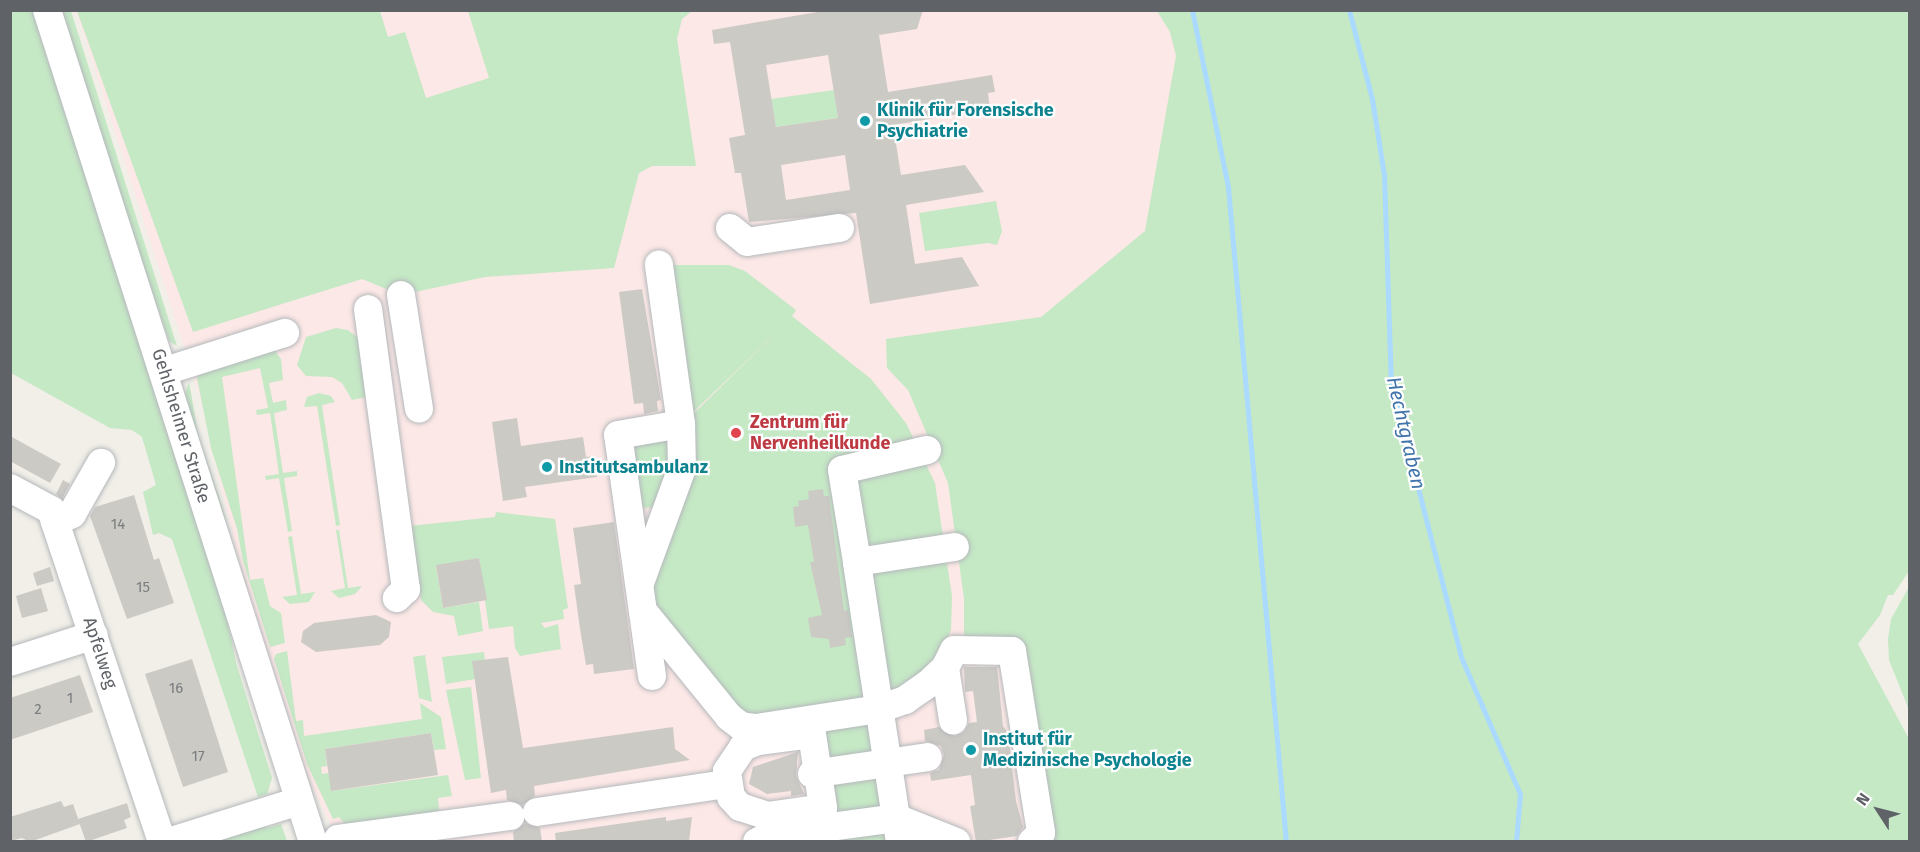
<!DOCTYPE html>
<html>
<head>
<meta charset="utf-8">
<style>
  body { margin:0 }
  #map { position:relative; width:1920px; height:852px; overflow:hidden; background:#f1efe8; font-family:"Fira Sans",sans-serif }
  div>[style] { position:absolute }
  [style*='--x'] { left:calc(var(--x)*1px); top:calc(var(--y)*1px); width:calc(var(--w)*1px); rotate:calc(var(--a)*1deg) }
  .medical>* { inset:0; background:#fce8e6 }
  .green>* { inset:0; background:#c5e8c5 }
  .stream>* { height:5px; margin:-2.5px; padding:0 2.5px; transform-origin:2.5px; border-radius:2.5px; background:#aadaff }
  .building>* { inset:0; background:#cccac5 }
  .roads { filter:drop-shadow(0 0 2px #b5b8bc) drop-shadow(0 0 2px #b5b8bc) }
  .minor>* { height:28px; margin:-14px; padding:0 14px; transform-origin:14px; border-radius:14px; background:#fff }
  .dots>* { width:16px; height:16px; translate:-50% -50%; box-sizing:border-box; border:3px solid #fff; border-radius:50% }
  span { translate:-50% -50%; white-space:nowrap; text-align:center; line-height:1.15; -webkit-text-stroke:4.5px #fff; paint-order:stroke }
  .number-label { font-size:15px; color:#7a7d7f }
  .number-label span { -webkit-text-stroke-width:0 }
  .culture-label { font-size:18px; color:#0d838f; font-weight:700 }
  .left { translate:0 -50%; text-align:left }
  .health-label { font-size:18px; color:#be3a42; font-weight:700 }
  .street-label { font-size:18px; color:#5f6368 }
  .water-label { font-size:20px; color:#4174aa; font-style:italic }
  .frame { position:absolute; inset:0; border:12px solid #5f6368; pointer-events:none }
  .north { position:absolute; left:1848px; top:780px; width:60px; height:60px; -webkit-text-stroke:4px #fff; paint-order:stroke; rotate:306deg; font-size:16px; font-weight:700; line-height:24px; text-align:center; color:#5f6368 }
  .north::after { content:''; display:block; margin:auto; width:21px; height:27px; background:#5f6368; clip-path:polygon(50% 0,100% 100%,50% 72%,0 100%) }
</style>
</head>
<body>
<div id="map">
  <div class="medical">
    <div style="clip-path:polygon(76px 11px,1186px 11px,1307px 841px,339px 841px,299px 760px,241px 570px,199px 393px)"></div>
  </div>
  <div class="green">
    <div style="clip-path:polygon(11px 11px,37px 11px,225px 606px,236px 663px,272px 778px,267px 794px,258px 797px,172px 539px,159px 533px,153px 535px,143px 492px,156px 485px,142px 437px,132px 430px,110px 428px,11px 373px)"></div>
    <div style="clip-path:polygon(55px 11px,71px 11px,177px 346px,169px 341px)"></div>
    <div style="clip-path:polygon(77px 11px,380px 11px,388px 37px,405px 32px,426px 98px,489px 78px,468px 11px,692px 11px,682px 19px,677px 39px,696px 166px,652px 166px,639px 173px,614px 268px,485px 277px,401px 295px,362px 279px,193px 332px)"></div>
    <div style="clip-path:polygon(1157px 11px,1909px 11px,1909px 571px,1893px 595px,1888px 595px,1880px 615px,1858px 644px,1909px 739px,1909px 841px,1045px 841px,1022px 646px,964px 645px,964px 599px,948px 483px,908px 390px,887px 368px,886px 339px,1041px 317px,1145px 231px,1176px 56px,1170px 32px)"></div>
    <div style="clip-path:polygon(834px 90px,838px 118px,776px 127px,771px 99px)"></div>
    <div style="clip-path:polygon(996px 201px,1002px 231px,997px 245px,988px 243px,925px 251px,919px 213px)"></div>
    <div style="clip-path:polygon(659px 265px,729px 265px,745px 271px,796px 310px,792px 316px,871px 379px,906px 423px,935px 483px,952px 596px,951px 630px,945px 645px,936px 661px,898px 691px,746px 719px,649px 604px,685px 422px,787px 322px,681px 424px)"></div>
    <div style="clip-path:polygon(336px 328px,348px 330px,363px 342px,367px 397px,352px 400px,342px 383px,332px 377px,306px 376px,297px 365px,306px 337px)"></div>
    <div style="clip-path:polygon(274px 350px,281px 359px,283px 380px,269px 383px,273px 403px,286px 400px,287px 410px,274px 413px,283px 473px,297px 471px,297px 476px,284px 478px,292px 531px,288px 532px,279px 478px,266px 480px,265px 476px,279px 474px,270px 413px,257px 415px,256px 410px,268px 408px,260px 368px,222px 377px,250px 580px,263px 578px,270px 606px,281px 613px,285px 643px,270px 647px,243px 561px,237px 529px,211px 448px,196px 373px)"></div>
    <div style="clip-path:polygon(189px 382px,198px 434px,225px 516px,229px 548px,193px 440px,185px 394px)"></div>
    <div style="clip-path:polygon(319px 393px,331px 396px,335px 402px,322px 405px,340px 525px,336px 526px,317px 406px,304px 407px,307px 397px)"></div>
    <div style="clip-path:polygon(674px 438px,665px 507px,635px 508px,628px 445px)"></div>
    <div style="clip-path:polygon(496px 512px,555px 519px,568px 608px,563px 610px,564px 619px,541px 623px,545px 628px,558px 624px,561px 649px,520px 656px,515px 648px,513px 626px,489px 629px,479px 558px,436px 566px,443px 608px,479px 602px,483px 631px,458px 636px,454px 616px,433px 612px,421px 600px,409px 526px,495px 517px)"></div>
    <div style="clip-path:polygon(336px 530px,339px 530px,348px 588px,362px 586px,355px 594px,339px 598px,331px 591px,345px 588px)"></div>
    <div style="clip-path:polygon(292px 536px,301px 594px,315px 592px,309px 602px,290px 604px,282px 597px,297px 595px,288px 537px)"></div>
    <div style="clip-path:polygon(1909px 587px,1909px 710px,1889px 660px,1888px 639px,1891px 619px)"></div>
    <div style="clip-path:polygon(287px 651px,296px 721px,303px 720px,304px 736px,422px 719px,420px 703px,441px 717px,446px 749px,434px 750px,431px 733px,325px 749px,327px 766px,321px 767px,322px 774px,329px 773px,332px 791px,448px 775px,452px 796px,438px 798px,440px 817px,348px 827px,339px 817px,333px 819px,307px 764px,274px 659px,276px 654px)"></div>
    <div style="clip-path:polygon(484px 652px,485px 663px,474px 662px,475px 679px,446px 684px,442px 657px)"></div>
    <div style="clip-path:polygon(425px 655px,432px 702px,419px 698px,413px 657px)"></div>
    <div style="clip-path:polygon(471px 687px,481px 778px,465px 780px,446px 690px)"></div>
    <div style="clip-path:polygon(868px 721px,877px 752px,821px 759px,816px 724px)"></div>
    <div style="clip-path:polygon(880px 771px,881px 804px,874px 810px,829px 817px,824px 781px)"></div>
    <div style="clip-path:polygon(265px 822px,267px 828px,281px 824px,287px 841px,200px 842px)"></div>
    <div style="clip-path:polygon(901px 827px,938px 842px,793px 842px)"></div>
  </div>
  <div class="stream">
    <div style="--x:1192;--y:10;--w:181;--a:78.5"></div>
    <div style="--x:1228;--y:187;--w:658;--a:84.94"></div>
    <div style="--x:1349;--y:10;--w:92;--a:75.5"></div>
    <div style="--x:1372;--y:99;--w:77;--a:81"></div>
    <div style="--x:1384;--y:175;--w:207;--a:88.1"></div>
    <div style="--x:1391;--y:382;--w:284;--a:75.7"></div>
    <div style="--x:1461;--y:657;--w:149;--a:66.7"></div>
    <div style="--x:1520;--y:794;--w:48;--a:94.8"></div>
  </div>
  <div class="building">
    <div style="clip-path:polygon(evenodd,829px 10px,923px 10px,917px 29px,879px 35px,888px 92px,992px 75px,995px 92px,988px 93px,990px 109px,893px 125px,901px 175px,965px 165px,984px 192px,906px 205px,915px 264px,962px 257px,979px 286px,870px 304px,856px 213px,749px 222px,741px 173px,735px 173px,729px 138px,745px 135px,730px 42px,714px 44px,712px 30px,829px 10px,828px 55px,838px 118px,776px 127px,766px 65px,828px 55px,829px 10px,845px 155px,850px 190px,786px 200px,781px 165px,845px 155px)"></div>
    <div style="clip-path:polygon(642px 289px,661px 400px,657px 401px,658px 411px,644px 414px,643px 403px,634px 404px,619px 292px)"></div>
    <div style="clip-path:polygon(517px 418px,521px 446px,583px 437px,586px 457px,594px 456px,597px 477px,525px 487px,527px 497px,503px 501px,492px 422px)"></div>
    <div style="clip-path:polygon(10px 436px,61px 464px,50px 483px,10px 461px)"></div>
    <div style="clip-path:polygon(63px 480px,70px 484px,62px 499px,56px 494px)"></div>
    <div style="clip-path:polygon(823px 489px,824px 496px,829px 496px,844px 611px,848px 610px,852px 637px,845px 638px,846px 645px,830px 648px,829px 639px,811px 637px,808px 618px,822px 615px,810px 562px,814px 562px,808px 525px,795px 527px,793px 507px,799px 506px,798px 501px,809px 499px,808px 491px)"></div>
    <div style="clip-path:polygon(134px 495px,154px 560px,159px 558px,174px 603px,127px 619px,90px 516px,95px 507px)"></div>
    <div style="clip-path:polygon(614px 522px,634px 669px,594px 674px,593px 664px,586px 665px,580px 629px,574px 585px,581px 584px,573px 528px)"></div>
    <div style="clip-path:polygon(479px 558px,487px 600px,443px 608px,436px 565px)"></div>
    <div style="clip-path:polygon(50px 567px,54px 581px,37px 586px,33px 573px)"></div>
    <div style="clip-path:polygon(41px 588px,48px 611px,22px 618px,16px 596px)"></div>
    <div style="clip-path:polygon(376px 615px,391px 622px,389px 637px,380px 645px,316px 652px,301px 642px,303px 631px,314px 623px)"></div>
    <div style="clip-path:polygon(508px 657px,523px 748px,673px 727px,675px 749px,690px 760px,534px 786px,535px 796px,522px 805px,507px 800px,506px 790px,491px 793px,472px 661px)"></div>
    <div style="clip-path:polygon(192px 659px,228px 772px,183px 787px,145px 674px)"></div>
    <div style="clip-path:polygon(964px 667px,997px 667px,1003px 726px,1008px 733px,1016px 801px,1023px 827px,1017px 836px,976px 842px,970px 806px,975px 805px,971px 775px,931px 781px,930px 773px,939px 770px,944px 755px,941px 746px,925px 741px,924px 730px,939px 727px,955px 736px,964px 732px,969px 723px,977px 722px,973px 691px,965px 692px)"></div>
    <div style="clip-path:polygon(80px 675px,93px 712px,10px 740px,10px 698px)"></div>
    <div style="clip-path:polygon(431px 733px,438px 775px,331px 791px,325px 749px)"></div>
    <div style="clip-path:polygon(798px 752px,796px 776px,804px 794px,791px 796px,791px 791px,767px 794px,749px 784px,753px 767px)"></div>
    <div style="clip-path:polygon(61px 801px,64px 807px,73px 804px,80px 824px,30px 842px,22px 838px,10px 841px,10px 817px)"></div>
    <div style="clip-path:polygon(127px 803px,131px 817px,124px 820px,127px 828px,86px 842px,78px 819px)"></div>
    <div style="clip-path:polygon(666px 817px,666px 821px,692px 817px,689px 842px,556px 842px,555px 833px)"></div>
    <div style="clip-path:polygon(525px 823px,540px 828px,542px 842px,514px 842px,513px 832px)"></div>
  </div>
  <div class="roads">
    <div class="minor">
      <div style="--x:47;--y:10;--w:873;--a:72.27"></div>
      <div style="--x:730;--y:228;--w:22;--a:39"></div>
      <div style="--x:747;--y:242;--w:94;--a:-8.6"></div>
      <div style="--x:401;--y:295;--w:115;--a:81"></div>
      <div style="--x:368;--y:309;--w:283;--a:82.3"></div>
      <div style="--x:406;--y:589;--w:13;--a:135"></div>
      <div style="--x:165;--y:371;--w:126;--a:-17.6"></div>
      <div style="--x:927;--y:450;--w:87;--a:166.8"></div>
      <div style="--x:842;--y:470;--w:93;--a:80.7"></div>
      <div style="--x:857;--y:562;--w:99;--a:-8.7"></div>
      <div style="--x:10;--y:488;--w:47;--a:28.2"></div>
      <div style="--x:51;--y:510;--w:350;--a:71.5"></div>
      <div style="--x:55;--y:522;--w:19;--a:-25"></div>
      <div style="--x:72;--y:514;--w:59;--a:-60.4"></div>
      <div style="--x:640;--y:583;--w:122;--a:-69.9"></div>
      <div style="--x:682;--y:468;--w:44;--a:-91.3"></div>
      <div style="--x:643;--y:611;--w:136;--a:50.9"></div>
      <div style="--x:729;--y:717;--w:15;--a:37"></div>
      <div style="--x:741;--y:726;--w:15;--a:8"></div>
      <div style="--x:756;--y:728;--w:124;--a:-8.8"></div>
      <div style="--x:879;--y:709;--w:28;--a:-19"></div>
      <div style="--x:905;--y:700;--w:28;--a:-35"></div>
      <div style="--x:928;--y:684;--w:23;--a:-43"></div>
      <div style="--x:945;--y:668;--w:20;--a:-63"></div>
      <div style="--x:954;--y:650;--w:58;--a:1"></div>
      <div style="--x:1012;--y:651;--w:184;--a:80.9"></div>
      <div style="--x:1041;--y:833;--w:13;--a:135"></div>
      <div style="--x:10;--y:662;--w:88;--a:-17.8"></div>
      <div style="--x:945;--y:668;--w:53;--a:81.3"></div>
      <div style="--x:652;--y:676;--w:243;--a:-98"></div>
      <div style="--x:618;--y:435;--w:64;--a:-9.9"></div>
      <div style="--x:681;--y:424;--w:161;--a:-97.9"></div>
      <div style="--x:812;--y:734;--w:75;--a:81.5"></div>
      <div style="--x:823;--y:808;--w:56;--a:171.7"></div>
      <div style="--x:768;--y:816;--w:29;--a:-162"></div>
      <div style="--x:740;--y:807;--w:13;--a:-132"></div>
      <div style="--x:731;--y:797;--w:26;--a:-99"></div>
      <div style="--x:727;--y:771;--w:29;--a:-56"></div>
      <div style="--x:743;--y:747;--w:16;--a:-22"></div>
      <div style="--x:758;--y:741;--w:54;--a:-7.4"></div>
      <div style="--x:812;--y:774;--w:117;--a:-8.3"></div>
      <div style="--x:537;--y:812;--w:192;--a:-8.4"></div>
      <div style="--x:338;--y:839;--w:174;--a:-7.6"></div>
      <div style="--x:168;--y:842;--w:137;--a:-17.4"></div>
      <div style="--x:757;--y:842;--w:16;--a:-27"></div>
      <div style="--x:771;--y:835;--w:126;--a:-7.7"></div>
      <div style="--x:896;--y:818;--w:259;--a:-98.7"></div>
      <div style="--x:900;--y:842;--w:24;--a:-99"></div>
      <div style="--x:896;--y:818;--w:65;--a:21.8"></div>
    </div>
  </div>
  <div class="dots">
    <div style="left:865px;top:121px;background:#0f9aa8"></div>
    <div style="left:736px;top:433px;background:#e0444e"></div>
    <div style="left:547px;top:467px;background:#0f9aa8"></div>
    <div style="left:971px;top:750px;background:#0f9aa8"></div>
  </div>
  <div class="number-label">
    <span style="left:118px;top:525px">14</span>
    <span style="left:143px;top:588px">15</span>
    <span style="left:176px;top:689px">16</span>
    <span style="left:70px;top:699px">1</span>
    <span style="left:38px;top:710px">2</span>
    <span style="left:198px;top:757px">17</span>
  </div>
  <div class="culture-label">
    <span class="left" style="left:877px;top:121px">Klinik für Forensische<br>Psychiatrie</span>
    <span class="left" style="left:559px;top:467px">Institutsambulanz</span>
    <span class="left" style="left:983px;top:750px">Institut für<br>Medizinische Psychologie</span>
  </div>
  <div class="health-label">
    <span class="left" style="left:750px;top:433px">Zentrum für<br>Nervenheilkunde</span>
  </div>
  <div class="street-label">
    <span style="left:181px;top:426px;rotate:73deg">Gehlsheimer Straße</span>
    <span style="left:100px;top:653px;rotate:72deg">Apfelweg</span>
  </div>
  <div class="water-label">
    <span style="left:1406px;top:433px;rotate:77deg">Hechtgraben</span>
  </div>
  <div class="frame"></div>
  <div class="north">N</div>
</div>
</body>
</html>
